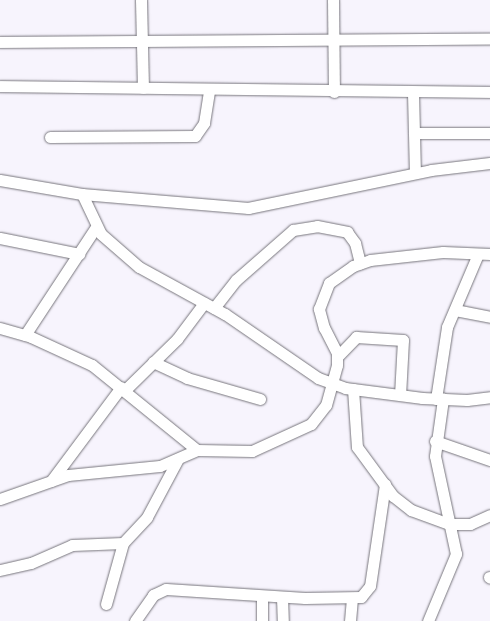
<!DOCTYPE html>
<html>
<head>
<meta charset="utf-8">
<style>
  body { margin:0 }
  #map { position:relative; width:490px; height:621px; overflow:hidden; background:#f7f4fd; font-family:"PT Sans",sans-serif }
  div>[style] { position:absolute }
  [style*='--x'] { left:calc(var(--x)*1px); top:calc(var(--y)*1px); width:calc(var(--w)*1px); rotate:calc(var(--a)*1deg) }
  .roads { filter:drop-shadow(0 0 1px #77757c) drop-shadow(0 0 1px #77757c) }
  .minor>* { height:11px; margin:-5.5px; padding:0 5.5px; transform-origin:5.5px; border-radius:5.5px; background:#fff }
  span { translate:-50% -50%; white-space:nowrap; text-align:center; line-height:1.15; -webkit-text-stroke:3px #fff; paint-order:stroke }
</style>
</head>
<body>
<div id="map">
  <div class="roads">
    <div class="minor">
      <div style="--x:141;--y:0;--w:88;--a:88.7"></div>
      <div style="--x:333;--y:0;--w:92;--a:89.4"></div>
      <div style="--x:0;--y:42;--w:490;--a:-0.4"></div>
      <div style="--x:0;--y:86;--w:490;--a:0.7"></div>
      <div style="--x:413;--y:93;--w:80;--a:88.6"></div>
      <div style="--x:414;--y:133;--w:76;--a:0"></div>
      <div style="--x:50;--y:137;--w:145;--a:-0.4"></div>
      <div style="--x:195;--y:136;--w:16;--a:-55"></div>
      <div style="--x:204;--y:123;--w:33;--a:-81"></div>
      <div style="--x:0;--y:180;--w:83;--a:9.7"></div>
      <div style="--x:82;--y:194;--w:167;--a:4.8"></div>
      <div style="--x:248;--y:208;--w:187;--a:-11.7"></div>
      <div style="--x:431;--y:170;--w:59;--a:-6.8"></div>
      <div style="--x:82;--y:194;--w:44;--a:64.6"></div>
      <div style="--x:101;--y:234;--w:50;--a:41"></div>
      <div style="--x:139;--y:267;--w:98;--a:28.7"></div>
      <div style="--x:225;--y:314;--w:113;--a:34.5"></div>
      <div style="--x:318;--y:378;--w:29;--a:20"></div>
      <div style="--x:345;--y:388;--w:78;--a:7.4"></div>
      <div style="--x:422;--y:398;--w:45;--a:2.5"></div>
      <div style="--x:467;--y:400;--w:23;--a:-7"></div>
      <div style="--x:0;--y:238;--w:81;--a:11.4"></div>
      <div style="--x:214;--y:308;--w:36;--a:-52"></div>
      <div style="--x:236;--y:280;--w:76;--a:-41.3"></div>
      <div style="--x:293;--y:230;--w:24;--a:-9"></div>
      <div style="--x:317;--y:226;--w:31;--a:11"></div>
      <div style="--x:347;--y:232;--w:14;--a:54"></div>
      <div style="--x:355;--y:243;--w:21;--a:76"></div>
      <div style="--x:455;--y:310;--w:36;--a:11"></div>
      <div style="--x:0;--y:328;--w:32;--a:16"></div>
      <div style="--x:31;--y:337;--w:67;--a:24.7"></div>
      <div style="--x:92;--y:365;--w:135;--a:39"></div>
      <div style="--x:25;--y:335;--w:129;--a:-56.7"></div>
      <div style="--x:337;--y:357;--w:28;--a:-46"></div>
      <div style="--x:356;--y:337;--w:47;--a:3.7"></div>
      <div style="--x:403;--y:340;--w:55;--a:93.1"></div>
      <div style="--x:153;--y:362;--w:38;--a:25"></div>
      <div style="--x:187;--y:378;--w:76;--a:16"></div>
      <div style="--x:353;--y:389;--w:58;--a:86.1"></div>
      <div style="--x:357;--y:447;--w:61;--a:53.7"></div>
      <div style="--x:393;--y:496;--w:23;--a:38"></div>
      <div style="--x:411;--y:510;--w:40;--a:20.2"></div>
      <div style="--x:449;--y:524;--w:21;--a:0"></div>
      <div style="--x:470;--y:524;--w:22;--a:-24"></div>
      <div style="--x:125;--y:390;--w:73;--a:-44.4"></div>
      <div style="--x:177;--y:339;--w:45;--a:-53.1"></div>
      <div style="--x:436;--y:399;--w:73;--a:-81.3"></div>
      <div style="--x:447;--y:327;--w:79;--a:-67"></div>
      <div style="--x:435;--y:441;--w:58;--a:19.1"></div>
      <div style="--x:51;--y:481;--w:117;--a:-53.3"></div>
      <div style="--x:0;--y:499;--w:72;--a:-19.4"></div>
      <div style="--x:68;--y:475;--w:92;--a:-5.6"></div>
      <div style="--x:160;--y:466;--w:40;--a:-23.4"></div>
      <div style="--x:197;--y:450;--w:55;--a:1"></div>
      <div style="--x:252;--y:451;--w:65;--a:-24.6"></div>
      <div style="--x:311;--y:424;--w:24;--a:-52"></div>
      <div style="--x:326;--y:405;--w:41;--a:-74.6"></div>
      <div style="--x:337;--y:365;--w:12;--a:-90"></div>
      <div style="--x:337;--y:353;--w:28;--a:-117"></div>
      <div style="--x:324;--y:328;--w:20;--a:-105"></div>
      <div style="--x:319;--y:309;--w:28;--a:-69"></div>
      <div style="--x:329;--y:283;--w:29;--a:-35"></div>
      <div style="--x:353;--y:266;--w:18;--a:-19"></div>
      <div style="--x:370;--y:260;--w:73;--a:-6.3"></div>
      <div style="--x:443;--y:252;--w:47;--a:2.4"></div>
      <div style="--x:0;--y:570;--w:32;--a:-13"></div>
      <div style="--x:31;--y:563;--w:45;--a:-23.7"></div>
      <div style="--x:72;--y:545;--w:51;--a:-2.2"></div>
      <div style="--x:489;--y:577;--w:1;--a:45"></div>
      <div style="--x:262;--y:596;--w:25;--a:90"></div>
      <div style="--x:282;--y:597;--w:24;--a:88"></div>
      <div style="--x:106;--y:604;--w:63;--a:-74.4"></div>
      <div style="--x:123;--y:543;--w:35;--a:-47"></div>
      <div style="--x:147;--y:517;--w:66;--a:-61.9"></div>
      <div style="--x:135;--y:621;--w:32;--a:-55"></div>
      <div style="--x:153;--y:595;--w:14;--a:-25"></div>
      <div style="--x:166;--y:589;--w:139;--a:3.7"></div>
      <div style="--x:305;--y:598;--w:56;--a:-1"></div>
      <div style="--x:361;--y:597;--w:14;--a:-51"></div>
      <div style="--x:370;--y:586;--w:103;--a:-81.6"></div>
      <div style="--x:350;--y:621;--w:22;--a:-85"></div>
      <div style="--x:428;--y:621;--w:73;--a:-67.3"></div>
      <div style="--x:456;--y:554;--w:100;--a:-102.1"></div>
      <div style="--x:435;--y:456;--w:58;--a:-82"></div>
    </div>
  </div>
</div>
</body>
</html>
